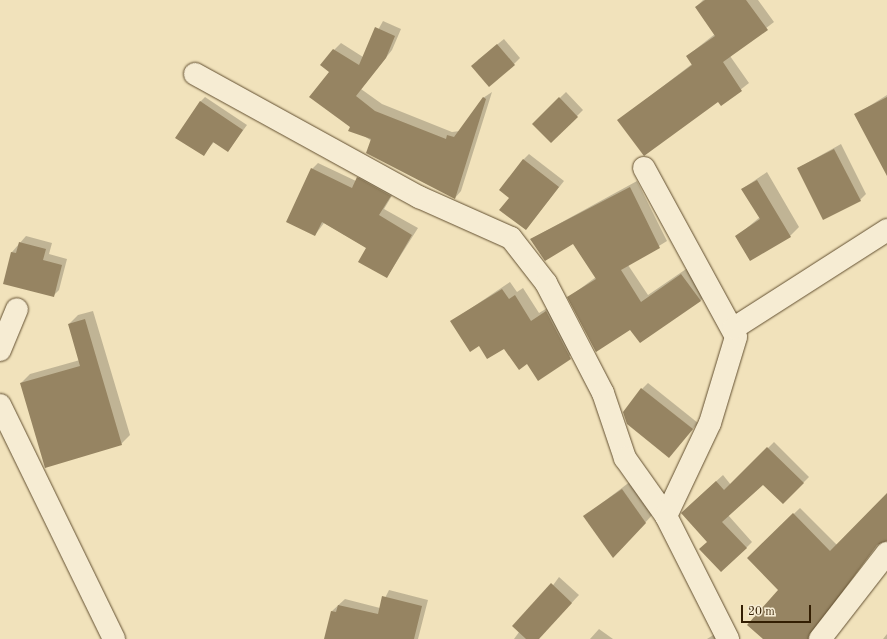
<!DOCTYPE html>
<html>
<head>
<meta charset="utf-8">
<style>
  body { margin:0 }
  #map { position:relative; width:887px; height:639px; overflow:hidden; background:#f1e2bb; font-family:"Old Standard TT",serif }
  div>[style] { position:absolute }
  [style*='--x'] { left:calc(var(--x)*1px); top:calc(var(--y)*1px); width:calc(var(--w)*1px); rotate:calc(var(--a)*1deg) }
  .shadow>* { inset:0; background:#0003 }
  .building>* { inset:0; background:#968462 }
  .roads { filter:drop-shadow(0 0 1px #624f30) drop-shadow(0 0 1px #624f30) }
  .minor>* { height:22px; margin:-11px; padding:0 11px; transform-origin:11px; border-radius:11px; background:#f6ecd3 }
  span { translate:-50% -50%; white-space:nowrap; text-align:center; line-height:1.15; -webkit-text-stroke:4px #f6ecd3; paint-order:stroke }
  .scale { position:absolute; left:741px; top:605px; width:70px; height:18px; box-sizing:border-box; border:2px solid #331e02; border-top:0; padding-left:5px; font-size:12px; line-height:14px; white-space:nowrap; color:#331e02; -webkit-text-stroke:3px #f6ecd3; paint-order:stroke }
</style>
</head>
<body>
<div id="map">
  <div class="shadow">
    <div style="clip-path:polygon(703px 0,758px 0,774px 22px,730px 56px,749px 83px,721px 105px,718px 101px,619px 120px,692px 64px,687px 56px,715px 34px,696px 7px)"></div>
    <div style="clip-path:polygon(383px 21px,401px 29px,392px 50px,361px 89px,382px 104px,452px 132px,460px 131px,483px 98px,492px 92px,461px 191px,455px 198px,351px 127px,330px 72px,334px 50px,341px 43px,363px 57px)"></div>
    <div style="clip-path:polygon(504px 39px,520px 58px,514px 64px,478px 60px)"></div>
    <div style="clip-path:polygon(566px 92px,583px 110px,551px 142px,533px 124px)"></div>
    <div style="clip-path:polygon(887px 95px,887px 174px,855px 115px)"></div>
    <div style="clip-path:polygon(205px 97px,247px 125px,228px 151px,214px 142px,203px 155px,200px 102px)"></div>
    <div style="clip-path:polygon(841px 144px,866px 194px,860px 200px,798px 168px)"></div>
    <div style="clip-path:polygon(529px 154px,564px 181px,526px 229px,510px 198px,523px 160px)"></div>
    <div style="clip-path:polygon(318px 163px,356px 181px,363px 171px,396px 189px,384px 209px,418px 228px,387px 277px,367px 248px,324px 223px,315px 235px,312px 169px)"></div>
    <div style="clip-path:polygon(767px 172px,799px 227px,790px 236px,737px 236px,760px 217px,742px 189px)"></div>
    <div style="clip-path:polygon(637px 181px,667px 241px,628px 265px,648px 295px,689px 267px,707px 294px,700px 301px,631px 329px,569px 297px,596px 277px,573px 242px,531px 239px)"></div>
    <div style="clip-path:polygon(26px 236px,52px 243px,49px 254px,67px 259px,59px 290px,53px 296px,4px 283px,12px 252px)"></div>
    <div style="clip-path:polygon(510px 282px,517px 292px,523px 288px,539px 313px,554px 304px,578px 350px,538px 379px,527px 363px,504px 347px,480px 345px,452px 321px)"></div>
    <div style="clip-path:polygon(93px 311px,130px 435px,121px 444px,21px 383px,30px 374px,80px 360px,69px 324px,78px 315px)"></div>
    <div style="clip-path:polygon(648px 383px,698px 423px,669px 457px,642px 389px)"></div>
    <div style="clip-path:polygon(774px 442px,809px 477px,783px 503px,763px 483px,728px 515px,752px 542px,746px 548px,708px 542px,689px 506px,723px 475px,731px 485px)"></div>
    <div style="clip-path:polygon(631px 481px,654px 513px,622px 548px,585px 516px)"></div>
    <div style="clip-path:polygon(887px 494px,887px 541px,879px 544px,816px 624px,810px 639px,764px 639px,779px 590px,748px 558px,800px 508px,837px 545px)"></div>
    <div style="clip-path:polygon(559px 577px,579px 595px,538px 639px,514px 639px)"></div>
    <div style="clip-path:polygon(389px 590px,428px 600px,418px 639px,325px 639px,332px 611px,345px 599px,380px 608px)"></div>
    <div style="clip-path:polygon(599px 629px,613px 639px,590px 639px)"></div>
    <div style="clip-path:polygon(718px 632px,723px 639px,707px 639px)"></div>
    <div style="clip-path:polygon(887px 634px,887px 639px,883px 639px)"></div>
  </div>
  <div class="building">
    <div style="clip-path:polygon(705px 0,746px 0,768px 30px,723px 62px,742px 91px,721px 106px,718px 102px,644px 156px,617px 120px,692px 65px,686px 56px,715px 36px,695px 7px)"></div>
    <div style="clip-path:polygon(375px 27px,395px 36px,386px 58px,356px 96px,375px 111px,446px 139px,447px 135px,454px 137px,483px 97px,486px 99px,455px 199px,366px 153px,371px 139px,348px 131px,350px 127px,309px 97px,329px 72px,320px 65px,333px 49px,359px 65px)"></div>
    <div style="clip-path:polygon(497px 44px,515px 65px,489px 87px,471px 66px)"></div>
    <div style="clip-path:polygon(559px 97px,578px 117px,551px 143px,532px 124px)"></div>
    <div style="clip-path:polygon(887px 97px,887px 176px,854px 114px)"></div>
    <div style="clip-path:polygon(200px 101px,243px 130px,228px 152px,213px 142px,204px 156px,175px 138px)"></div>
    <div style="clip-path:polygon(834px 149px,861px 201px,823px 220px,797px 168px)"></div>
    <div style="clip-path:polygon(523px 159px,559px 187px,526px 230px,499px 210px,509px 198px,499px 190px)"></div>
    <div style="clip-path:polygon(311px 168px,352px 188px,357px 177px,391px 196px,379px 215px,412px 235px,387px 278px,358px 262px,366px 248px,322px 222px,315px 236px,286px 222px)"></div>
    <div style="clip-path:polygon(757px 180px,791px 237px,750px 261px,735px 236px,760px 219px,741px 189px)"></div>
    <div style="clip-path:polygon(630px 187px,660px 248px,621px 270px,641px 302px,681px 274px,701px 301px,640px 343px,630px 330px,596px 352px,567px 297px,596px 279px,573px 244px,545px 261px,530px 239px)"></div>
    <div style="clip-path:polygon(19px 242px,46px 249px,43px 260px,62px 265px,54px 297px,3px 284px,11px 252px,16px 253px)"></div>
    <div style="clip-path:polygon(502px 289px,509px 299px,515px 295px,531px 321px,546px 311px,571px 359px,538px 381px,527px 364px,519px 370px,504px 349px,487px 359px,479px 346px,470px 352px,450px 321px)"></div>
    <div style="clip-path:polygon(85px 319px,122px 445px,45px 468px,20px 383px,80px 366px,68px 324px)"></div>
    <div style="clip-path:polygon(641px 388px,693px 429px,669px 458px,627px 424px,623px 412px)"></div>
    <div style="clip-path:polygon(767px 447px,804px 483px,783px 504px,763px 485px,722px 522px,747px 548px,721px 572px,699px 549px,707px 542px,681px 513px,716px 481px,724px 490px)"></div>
    <div style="clip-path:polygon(622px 489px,646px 523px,613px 558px,583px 516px)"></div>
    <div style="clip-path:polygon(887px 493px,887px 541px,877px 545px,808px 639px,763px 639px,747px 625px,778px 590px,747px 558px,793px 513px,830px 551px)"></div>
    <div style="clip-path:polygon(551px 583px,572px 603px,539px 639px,526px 639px,512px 626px)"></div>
    <div style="clip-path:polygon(382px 596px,422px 606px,414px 639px,324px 639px,331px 611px,336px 612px,338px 605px,378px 614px)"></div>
  </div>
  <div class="roads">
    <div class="minor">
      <div style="--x:195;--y:74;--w:256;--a:28.8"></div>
      <div style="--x:419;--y:197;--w:101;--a:24"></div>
      <div style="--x:511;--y:238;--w:57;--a:52.1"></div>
      <div style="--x:546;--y:283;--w:124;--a:62.6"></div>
      <div style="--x:603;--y:393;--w:69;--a:71.3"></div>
      <div style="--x:625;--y:458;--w:71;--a:54.7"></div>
      <div style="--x:644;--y:168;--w:192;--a:61.4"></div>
      <div style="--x:736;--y:337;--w:90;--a:106.8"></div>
      <div style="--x:710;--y:423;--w:103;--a:115.3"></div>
      <div style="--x:666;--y:516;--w:138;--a:63.2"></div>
      <div style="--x:734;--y:328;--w:182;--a:-32.6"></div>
      <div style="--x:0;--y:350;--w:44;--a:-67.5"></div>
      <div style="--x:0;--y:405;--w:260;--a:64"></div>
      <div style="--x:820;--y:639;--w:109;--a:-52.1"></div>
    </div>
  </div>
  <div class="scale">20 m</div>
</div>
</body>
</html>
